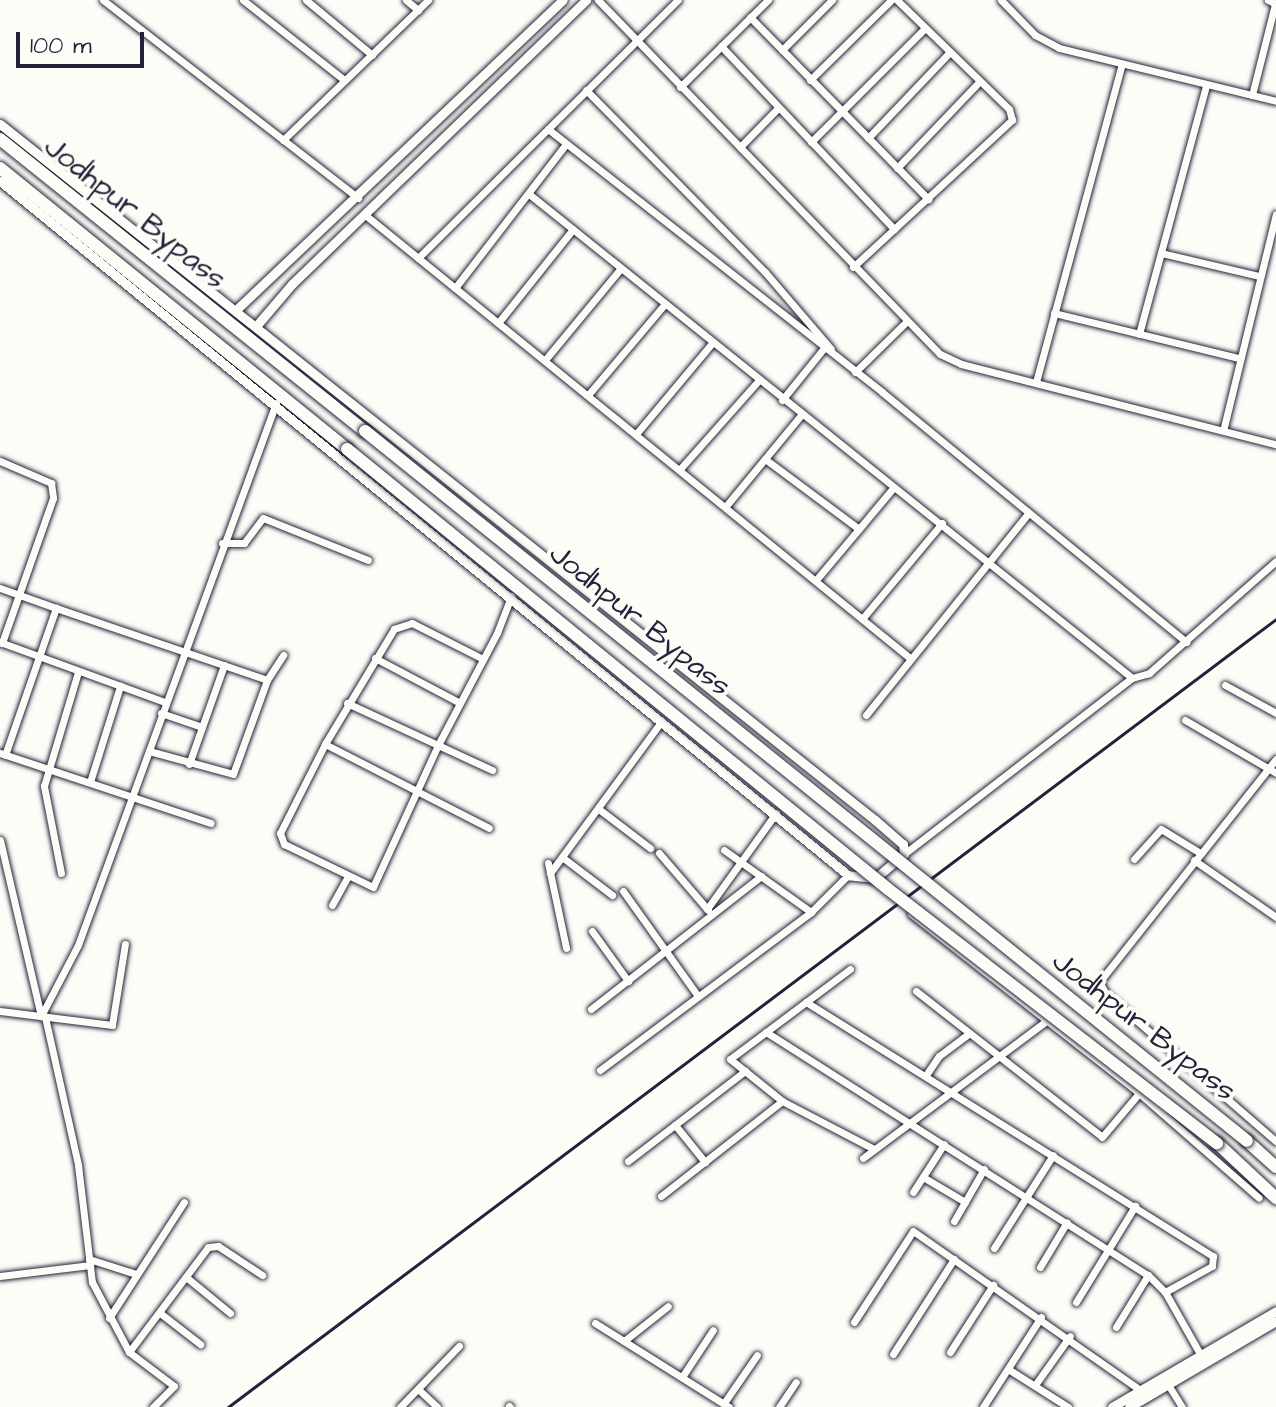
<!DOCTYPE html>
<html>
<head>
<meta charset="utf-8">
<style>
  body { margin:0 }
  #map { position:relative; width:1276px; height:1407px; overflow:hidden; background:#fdfcf7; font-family:"Architects Daughter",sans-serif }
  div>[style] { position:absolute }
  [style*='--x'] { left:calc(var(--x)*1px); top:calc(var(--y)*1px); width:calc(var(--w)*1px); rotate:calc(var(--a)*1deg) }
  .roads { filter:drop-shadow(0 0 2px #22223b) drop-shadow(0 0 2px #22223b) }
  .minor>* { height:7px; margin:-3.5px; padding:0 3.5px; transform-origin:3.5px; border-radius:3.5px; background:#fdfcf7 }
  .tertiary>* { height:9px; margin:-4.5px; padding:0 4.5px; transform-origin:4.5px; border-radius:4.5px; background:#fdfcf7 }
  .trunk>* { height:12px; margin:-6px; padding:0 6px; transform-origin:6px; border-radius:6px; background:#fdfcf7 }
  .rail>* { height:3px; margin:-1.5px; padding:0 1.5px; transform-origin:1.5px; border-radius:1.5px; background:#22223b }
  .bridges { filter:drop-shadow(0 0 2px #22223b) drop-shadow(0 0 2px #22223b) }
  .trunk-bridge>* { height:12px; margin:-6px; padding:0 6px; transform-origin:6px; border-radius:6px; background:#fdfcf7 }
  span { translate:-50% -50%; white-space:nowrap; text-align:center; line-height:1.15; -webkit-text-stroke:8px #fdfcf7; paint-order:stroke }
  .street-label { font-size:30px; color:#22223b }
  .scale { position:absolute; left:16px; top:32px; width:128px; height:36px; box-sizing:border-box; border:4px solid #22223b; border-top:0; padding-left:10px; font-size:24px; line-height:28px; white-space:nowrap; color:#22223b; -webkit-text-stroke:6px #fdfcf7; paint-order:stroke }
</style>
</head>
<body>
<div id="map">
  <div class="roads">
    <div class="minor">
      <div style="--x:103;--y:0;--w:323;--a:37.8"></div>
      <div style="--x:243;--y:0;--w:127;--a:38.3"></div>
      <div style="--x:306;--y:0;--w:86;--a:39.8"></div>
      <div style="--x:406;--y:0;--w:16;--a:40"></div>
      <div style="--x:598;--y:0;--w:492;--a:46"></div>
      <div style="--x:940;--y:354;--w:23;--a:25"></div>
      <div style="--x:961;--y:364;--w:325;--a:14.3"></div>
      <div style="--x:1001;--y:0;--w:49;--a:45.8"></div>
      <div style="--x:1035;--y:35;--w:27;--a:28"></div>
      <div style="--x:1059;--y:48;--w:223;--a:13.7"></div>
      <div style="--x:1268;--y:0;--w:9;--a:27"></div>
      <div style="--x:750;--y:17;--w:255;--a:45.6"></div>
      <div style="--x:721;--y:46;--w:252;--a:46.6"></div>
      <div style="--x:782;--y:50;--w:71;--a:-45"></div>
      <div style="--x:810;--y:80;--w:114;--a:-44.6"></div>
      <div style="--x:680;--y:87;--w:124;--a:-44.7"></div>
      <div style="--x:586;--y:90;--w:255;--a:45.5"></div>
      <div style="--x:765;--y:272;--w:101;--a:49.4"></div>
      <div style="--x:1252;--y:95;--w:94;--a:-75.8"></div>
      <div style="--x:548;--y:129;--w:425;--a:38.2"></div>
      <div style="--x:882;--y:392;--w:394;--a:39.4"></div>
      <div style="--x:868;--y:138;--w:117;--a:-46.4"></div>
      <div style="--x:283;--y:140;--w:202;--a:-44"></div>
      <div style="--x:811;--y:142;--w:161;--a:-45"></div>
      <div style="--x:740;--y:147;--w:53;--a:-45.8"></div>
      <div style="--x:897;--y:168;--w:119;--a:-46.4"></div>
      <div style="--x:529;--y:194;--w:773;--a:38.75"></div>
      <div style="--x:364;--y:214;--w:704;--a:39.12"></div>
      <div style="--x:1161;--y:253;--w:101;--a:13.2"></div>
      <div style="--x:418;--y:258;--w:366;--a:-44.8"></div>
      <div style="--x:853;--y:267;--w:217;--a:-42.8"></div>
      <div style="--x:1012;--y:120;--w:11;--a:-105"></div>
      <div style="--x:1009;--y:109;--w:156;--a:-135.8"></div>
      <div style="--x:455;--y:288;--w:182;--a:-52.4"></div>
      <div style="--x:1054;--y:313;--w:189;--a:13.7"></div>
      <div style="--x:498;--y:323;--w:120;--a:-51.4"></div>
      <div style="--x:1139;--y:334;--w:257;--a:-74.9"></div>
      <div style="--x:545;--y:360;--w:119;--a:-50.4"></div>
      <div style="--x:855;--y:372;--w:70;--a:-44.4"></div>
      <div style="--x:1036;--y:382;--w:327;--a:-74.9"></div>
      <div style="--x:588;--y:395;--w:119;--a:-49.8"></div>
      <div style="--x:782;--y:400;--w:67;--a:-51.1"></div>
      <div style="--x:1224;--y:427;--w:219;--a:-76.3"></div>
      <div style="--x:636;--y:434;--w:119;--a:-50.1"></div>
      <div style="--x:765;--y:459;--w:117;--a:36.7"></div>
      <div style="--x:0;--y:461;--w:56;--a:23.3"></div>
      <div style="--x:51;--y:483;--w:15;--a:82"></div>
      <div style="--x:53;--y:498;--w:154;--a:109.4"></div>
      <div style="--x:680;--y:469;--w:118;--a:-48.4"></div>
      <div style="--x:726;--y:506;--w:118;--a:-50.5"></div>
      <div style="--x:222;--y:543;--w:22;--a:0"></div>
      <div style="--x:244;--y:543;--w:31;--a:-53"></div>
      <div style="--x:263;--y:518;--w:113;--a:21.8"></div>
      <div style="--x:816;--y:580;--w:121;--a:-50"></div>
      <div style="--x:0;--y:588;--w:59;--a:19.7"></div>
      <div style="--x:862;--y:619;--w:125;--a:-50.2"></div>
      <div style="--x:0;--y:642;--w:176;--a:20"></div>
      <div style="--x:375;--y:658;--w:96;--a:27.9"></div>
      <div style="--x:483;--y:659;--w:80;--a:-153.1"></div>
      <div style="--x:412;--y:623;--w:19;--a:162"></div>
      <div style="--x:394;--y:629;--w:134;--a:121"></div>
      <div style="--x:325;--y:744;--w:100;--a:116.8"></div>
      <div style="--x:280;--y:833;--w:12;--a:70"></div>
      <div style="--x:284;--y:844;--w:99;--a:25.8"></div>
      <div style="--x:373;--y:887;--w:156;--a:-65.4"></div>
      <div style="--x:438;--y:745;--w:127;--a:-62.2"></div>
      <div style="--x:497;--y:633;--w:40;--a:-69"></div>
      <div style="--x:1225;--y:685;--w:58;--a:28.8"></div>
      <div style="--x:347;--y:703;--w:160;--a:24.8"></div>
      <div style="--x:161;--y:713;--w:43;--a:18.9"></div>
      <div style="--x:866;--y:715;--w:257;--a:-51.2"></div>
      <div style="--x:1185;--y:720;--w:105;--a:30.2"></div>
      <div style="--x:325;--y:744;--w:184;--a:27.1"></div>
      <div style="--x:149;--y:751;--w:87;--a:15.3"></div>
      <div style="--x:233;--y:774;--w:100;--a:-70.1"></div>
      <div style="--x:267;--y:680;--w:30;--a:-57"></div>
      <div style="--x:0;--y:753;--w:222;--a:18.4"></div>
      <div style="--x:5;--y:755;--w:156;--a:-70.9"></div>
      <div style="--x:56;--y:608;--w:223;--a:18.8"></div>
      <div style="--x:1276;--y:759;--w:285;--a:128.4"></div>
      <div style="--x:1099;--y:982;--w:14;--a:60"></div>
      <div style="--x:1106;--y:994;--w:225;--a:40.9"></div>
      <div style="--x:189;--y:764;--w:105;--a:-70.5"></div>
      <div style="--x:90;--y:782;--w:101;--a:-72.6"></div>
      <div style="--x:600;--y:810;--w:63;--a:37.2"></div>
      <div style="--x:0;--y:840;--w:181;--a:76.9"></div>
      <div style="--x:724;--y:850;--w:107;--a:35.5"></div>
      <div style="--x:659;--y:853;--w:75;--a:49.3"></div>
      <div style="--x:904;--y:854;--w:288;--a:-37.7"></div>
      <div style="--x:1132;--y:678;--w:18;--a:-16"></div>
      <div style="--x:1149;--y:673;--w:169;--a:-41.4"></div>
      <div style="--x:562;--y:857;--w:63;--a:37.2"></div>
      <div style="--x:1134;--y:859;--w:40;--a:-48"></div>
      <div style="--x:1161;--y:829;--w:46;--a:31.6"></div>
      <div style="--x:1194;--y:860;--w:100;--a:34.8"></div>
      <div style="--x:548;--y:863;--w:87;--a:78"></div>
      <div style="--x:61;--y:873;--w:89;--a:-101.1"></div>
      <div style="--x:44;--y:786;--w:119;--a:-73.4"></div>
      <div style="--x:550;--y:873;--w:187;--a:-53.7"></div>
      <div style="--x:623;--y:891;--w:129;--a:54.5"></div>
      <div style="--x:332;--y:905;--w:33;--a:-61"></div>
      <div style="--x:707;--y:909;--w:118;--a:-54.3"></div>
      <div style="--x:911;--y:914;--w:290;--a:38.1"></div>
      <div style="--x:1139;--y:1093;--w:159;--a:41.2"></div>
      <div style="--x:592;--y:931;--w:62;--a:54.2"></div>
      <div style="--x:850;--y:969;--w:150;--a:143.1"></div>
      <div style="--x:730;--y:1059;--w:67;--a:38.9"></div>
      <div style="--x:782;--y:1101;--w:104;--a:27.6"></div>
      <div style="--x:916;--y:991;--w:236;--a:38.1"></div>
      <div style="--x:1102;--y:1137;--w:57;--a:-49.9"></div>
      <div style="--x:806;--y:1002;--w:480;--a:32"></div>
      <div style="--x:1213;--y:1256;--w:10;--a:96"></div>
      <div style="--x:1212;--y:1266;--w:54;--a:151"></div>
      <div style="--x:591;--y:1009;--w:216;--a:-38"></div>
      <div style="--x:0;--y:1011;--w:113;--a:7.1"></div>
      <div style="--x:112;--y:1025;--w:82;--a:-80.9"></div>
      <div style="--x:41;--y:1016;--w:80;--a:-62.5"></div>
      <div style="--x:78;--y:945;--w:577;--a:-69.93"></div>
      <div style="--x:45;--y:1017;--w:152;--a:77.4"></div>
      <div style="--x:78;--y:1165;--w:118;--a:83.2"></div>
      <div style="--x:92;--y:1282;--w:79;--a:62.1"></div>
      <div style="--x:129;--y:1352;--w:56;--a:37.1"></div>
      <div style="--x:174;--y:1386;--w:30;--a:135"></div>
      <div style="--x:766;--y:1032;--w:453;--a:32.5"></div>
      <div style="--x:1148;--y:1275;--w:24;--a:45"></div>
      <div style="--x:1165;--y:1292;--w:69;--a:60.5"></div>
      <div style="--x:600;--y:1070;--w:264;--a:-36.8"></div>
      <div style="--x:811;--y:912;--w:52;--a:-45"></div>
      <div style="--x:926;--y:1075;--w:23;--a:-56"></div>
      <div style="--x:939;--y:1056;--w:38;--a:-37"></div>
      <div style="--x:675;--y:1125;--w:48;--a:51"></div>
      <div style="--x:863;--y:1158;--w:229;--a:-36.8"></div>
      <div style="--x:628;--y:1161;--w:148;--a:-37.6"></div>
      <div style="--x:923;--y:1177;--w:49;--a:30.8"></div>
      <div style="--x:913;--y:1192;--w:57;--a:-57.1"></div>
      <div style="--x:661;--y:1196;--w:154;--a:-38.1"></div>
      <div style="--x:954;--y:1221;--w:60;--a:-60"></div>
      <div style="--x:994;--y:1248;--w:110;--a:-57.6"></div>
      <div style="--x:89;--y:1259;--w:49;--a:17.7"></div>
      <div style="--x:1040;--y:1267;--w:52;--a:-59"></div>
      <div style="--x:0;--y:1276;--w:91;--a:-7"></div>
      <div style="--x:186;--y:1277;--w:57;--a:39.3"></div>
      <div style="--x:1076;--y:1302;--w:113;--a:-58.4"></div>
      <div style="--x:160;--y:1313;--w:51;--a:37.8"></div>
      <div style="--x:109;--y:1318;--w:138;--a:-57.1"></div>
      <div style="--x:854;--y:1322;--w:108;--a:-57"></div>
      <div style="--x:913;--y:1231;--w:281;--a:35"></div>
      <div style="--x:595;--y:1323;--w:158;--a:32.1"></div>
      <div style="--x:1116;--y:1327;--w:61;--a:-58.4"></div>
      <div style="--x:624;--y:1341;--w:56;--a:-38.5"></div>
      <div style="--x:129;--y:1352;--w:131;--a:-53"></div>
      <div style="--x:208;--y:1247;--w:10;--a:-6"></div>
      <div style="--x:218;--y:1246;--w:53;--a:33.4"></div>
      <div style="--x:950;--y:1352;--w:80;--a:-57.3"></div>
      <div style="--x:893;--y:1354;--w:113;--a:-57.3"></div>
      <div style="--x:1008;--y:1369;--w:71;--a:32.3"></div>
      <div style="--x:682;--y:1377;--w:56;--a:-56.6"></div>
      <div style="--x:1167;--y:1383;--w:28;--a:58"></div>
      <div style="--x:1035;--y:1385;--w:60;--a:-54.5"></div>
      <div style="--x:418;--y:1389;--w:26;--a:43"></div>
      <div style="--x:724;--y:1403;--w:58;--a:-55.5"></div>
      <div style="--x:509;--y:1406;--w:1;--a:45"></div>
      <div style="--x:400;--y:1407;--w:85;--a:-46"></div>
      <div style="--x:779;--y:1407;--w:30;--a:-56"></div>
      <div style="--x:983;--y:1407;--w:107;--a:-57.2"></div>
    </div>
    <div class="tertiary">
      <div style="--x:0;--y:124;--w:1118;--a:38.5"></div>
      <div style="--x:875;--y:820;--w:37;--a:41"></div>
      <div style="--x:903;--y:844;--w:10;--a:84"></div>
      <div style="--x:904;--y:854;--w:38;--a:140"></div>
      <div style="--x:875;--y:878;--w:27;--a:-174"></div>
      <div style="--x:848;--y:875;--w:1096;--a:-140.7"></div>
      <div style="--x:237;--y:309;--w:449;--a:-43.5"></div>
      <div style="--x:257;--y:325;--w:54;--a:-49.5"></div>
      <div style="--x:292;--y:284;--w:409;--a:-44"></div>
      <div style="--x:1112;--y:1407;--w:190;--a:-30.3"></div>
      <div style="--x:1129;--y:1407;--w:170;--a:-30.3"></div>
    </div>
    <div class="trunk">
      <div style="--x:0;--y:139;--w:467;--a:38.7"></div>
      <div style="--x:0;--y:168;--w:447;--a:39"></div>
      <div style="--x:1247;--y:1141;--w:39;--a:42"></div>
      <div style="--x:1217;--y:1143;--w:81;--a:43"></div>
    </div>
  </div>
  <div class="rail">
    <div style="--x:228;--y:1407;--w:1311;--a:-36.94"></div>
  </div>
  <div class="bridges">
    <div class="trunk-bridge">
      <div style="--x:365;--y:431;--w:1132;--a:38.83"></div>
      <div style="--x:347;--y:449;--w:697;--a:39.12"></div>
      <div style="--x:888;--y:889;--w:416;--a:37.7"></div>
    </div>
  </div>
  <div class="street-label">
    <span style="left:135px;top:213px;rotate:39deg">Jodhpur Bypass</span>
    <span style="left:640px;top:620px;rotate:39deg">Jodhpur Bypass</span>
    <span style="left:1144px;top:1026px;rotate:38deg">Jodhpur Bypass</span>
  </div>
  <div class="scale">100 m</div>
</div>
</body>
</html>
